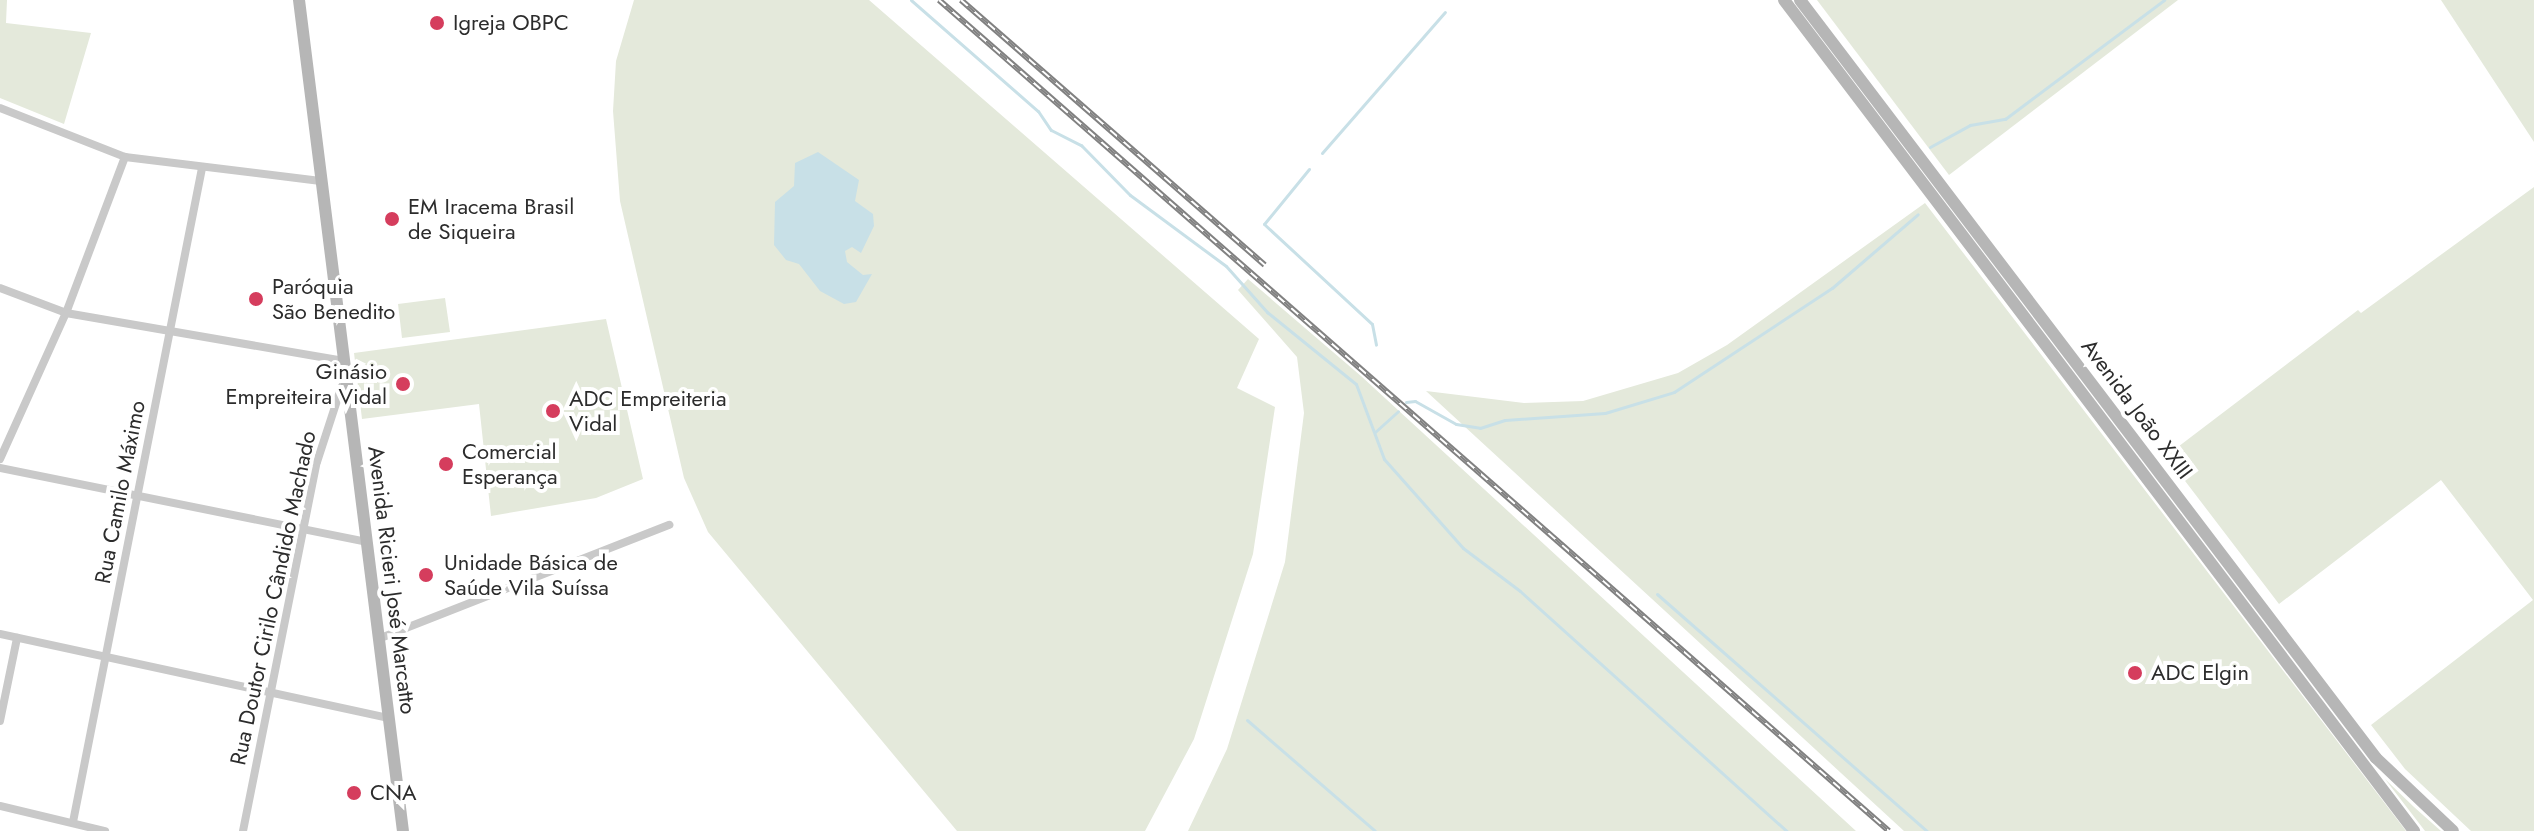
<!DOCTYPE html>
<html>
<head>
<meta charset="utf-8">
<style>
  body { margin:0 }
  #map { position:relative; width:2534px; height:831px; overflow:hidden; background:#fff; font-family:Jost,sans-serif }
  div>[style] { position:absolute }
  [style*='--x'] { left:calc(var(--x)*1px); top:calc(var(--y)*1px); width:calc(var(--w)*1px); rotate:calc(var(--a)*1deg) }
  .green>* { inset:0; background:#e4e9db }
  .water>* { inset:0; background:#c8e0e7 }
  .stream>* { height:3px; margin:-1.5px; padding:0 1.5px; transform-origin:1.5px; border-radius:1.5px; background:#c8e0e7 }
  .street>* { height:8px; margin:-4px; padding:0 4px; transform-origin:4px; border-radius:4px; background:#c9c9c9 }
  .secondary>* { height:12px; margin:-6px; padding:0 6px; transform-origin:6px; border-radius:6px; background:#b6b6b6 }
  .rail>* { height:6px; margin-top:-3px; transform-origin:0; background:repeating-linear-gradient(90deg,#fff 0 9px,#818181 0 18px); box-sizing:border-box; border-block:2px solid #818181 }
  .dots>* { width:22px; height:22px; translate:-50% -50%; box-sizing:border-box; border:4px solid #fff; border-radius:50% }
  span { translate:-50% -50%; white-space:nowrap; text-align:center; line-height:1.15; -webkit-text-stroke:8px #fff; paint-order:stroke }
  .poi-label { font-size:22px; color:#2c2c2c }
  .left { translate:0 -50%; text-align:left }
  .right { translate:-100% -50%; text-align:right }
  .street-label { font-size:22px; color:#2c2c2c }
</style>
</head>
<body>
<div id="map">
  <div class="green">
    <div style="clip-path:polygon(0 0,7px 0,6px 23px,91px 33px,64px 124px,0 98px)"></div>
    <div style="clip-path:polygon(634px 0,869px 0,1259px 339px,1237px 388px,1275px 407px,1253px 554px,1194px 739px,1145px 831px,957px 831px,708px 532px,684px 478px,620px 201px,613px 111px,616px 61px)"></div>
    <div style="clip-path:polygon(1817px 0,2178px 0,1949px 175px)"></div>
    <div style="clip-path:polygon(2441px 0,2534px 0,2534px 142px)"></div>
    <div style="clip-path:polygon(2534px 187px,2534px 831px,2471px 831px,2405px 769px,2371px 725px,2533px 600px,2441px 480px,2279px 604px,2166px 456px,2358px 310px,2361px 313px)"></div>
    <div style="clip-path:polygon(1925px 203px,2406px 831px,1904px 831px,1426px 391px,1524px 403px,1583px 401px,1678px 373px,1727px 345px)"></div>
    <div style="clip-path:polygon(1248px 279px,1361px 376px,1856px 831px,1188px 831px,1227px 749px,1285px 562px,1304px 413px,1297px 357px,1238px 290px)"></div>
    <div style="clip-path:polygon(445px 298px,450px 332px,402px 338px,398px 304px)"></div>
    <div style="clip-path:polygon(606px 319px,643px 479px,596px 498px,491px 516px,479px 404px,362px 419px,354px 353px)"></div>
    <div style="clip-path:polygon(2385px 779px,2414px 807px,2441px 831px,2425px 831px)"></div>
  </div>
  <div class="water">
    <div style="clip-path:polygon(818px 152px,859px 180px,855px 201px,873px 214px,874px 226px,861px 253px,852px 247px,845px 251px,847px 262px,863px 275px,872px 274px,856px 302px,844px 304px,820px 291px,799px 264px,786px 260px,774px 245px,775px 202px,794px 186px,795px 163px)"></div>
  </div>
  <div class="stream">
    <div style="--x:911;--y:0;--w:169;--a:41.2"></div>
    <div style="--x:1038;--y:111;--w:23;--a:56"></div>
    <div style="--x:1051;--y:130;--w:34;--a:27"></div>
    <div style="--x:1081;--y:145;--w:70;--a:45.6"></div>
    <div style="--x:1130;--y:195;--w:119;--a:36.5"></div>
    <div style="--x:1226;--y:266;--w:62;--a:48.3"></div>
    <div style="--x:1267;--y:312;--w:114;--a:39"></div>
    <div style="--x:1356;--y:384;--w:80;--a:69.5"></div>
    <div style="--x:1384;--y:459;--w:119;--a:48.4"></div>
    <div style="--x:1463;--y:548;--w:71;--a:37"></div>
    <div style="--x:1520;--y:591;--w:359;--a:42"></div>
    <div style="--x:1930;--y:147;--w:46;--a:-28.8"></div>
    <div style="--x:1970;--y:125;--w:36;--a:-10"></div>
    <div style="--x:2005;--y:119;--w:199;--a:-36.8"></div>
    <div style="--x:1322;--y:153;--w:187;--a:-48.9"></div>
    <div style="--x:1309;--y:169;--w:71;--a:129.3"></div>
    <div style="--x:1264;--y:224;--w:147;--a:42.8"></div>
    <div style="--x:1372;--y:324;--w:21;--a:79"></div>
    <div style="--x:1406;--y:402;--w:9;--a:-6"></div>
    <div style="--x:1415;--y:401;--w:47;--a:29.3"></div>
    <div style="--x:1456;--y:424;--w:24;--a:9"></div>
    <div style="--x:1480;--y:428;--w:26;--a:-18"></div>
    <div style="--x:1505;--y:420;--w:100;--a:-4"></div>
    <div style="--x:1605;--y:413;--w:72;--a:-16.9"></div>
    <div style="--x:1674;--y:392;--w:189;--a:-33.4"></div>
    <div style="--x:1832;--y:288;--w:113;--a:-40.7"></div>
    <div style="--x:1375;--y:432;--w:31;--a:-42"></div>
    <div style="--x:1657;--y:594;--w:359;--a:41.3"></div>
    <div style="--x:1247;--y:720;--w:169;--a:40.9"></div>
  </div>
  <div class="street">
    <div style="--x:0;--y:108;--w:134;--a:21.4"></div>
    <div style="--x:125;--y:157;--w:197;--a:7"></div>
    <div style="--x:0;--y:288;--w:71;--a:20.7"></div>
    <div style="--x:66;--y:313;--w:282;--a:9.8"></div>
    <div style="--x:0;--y:459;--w:160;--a:-65.7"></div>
    <div style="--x:66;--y:313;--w:167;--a:-69.3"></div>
    <div style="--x:0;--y:468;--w:374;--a:11.4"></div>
    <div style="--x:0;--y:634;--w:398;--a:12.2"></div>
    <div style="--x:378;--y:639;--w:313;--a:-21.4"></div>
    <div style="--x:0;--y:721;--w:85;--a:-78.4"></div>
    <div style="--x:0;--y:806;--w:108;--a:13.4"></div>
    <div style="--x:73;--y:822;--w:667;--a:-78.84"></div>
    <div style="--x:243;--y:831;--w:376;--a:-78.7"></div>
    <div style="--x:317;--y:462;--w:90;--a:-72"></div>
  </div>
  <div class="secondary">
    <div style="--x:299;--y:0;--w:837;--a:82.87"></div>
    <div style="--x:1784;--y:0;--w:1043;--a:52.83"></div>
    <div style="--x:1800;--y:0;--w:952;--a:52.77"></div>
    <div style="--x:2376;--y:758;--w:106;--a:43.5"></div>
  </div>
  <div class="rail">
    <div style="--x:939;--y:0;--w:1262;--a:41.18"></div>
    <div style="--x:961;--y:0;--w:403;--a:41.1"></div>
  </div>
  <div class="dots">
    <div style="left:437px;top:23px;background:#d53d5d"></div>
    <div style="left:392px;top:219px;background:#d53d5d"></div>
    <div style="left:256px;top:299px;background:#d53d5d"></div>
    <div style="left:403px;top:384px;background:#d53d5d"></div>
    <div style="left:553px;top:411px;background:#d53d5d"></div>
    <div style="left:446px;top:464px;background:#d53d5d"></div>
    <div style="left:426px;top:575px;background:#d53d5d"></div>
    <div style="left:2135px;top:673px;background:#d53d5d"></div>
    <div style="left:354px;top:793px;background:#d53d5d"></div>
  </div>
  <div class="poi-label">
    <span class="left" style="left:453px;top:23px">Igreja OBPC</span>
    <span class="left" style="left:408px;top:219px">EM Iracema Brasil<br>de Siqueira</span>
    <span class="left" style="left:272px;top:299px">Paróquia<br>São Benedito</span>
    <span class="right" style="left:387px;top:384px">Ginásio<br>Empreiteira Vidal</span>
    <span class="left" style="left:569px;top:411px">ADC Empreiteria<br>Vidal</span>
    <span class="left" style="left:462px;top:464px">Comercial<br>Esperança</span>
    <span class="left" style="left:444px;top:575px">Unidade Básica de<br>Saúde Vila Suíssa</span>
    <span class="left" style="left:2151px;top:673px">ADC Elgin</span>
    <span class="left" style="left:370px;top:793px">CNA</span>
  </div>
  <div class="street-label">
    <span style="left:2137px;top:409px;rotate:53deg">Avenida João XXIII</span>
    <span style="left:120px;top:492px;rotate:-79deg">Rua Camilo Máximo</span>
    <span style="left:392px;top:580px;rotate:83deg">Avenida Ricieri José Marcatto</span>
    <span style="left:273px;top:598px;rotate:-78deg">Rua Doutor Cirilo Cândido Machado</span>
  </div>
</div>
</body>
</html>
